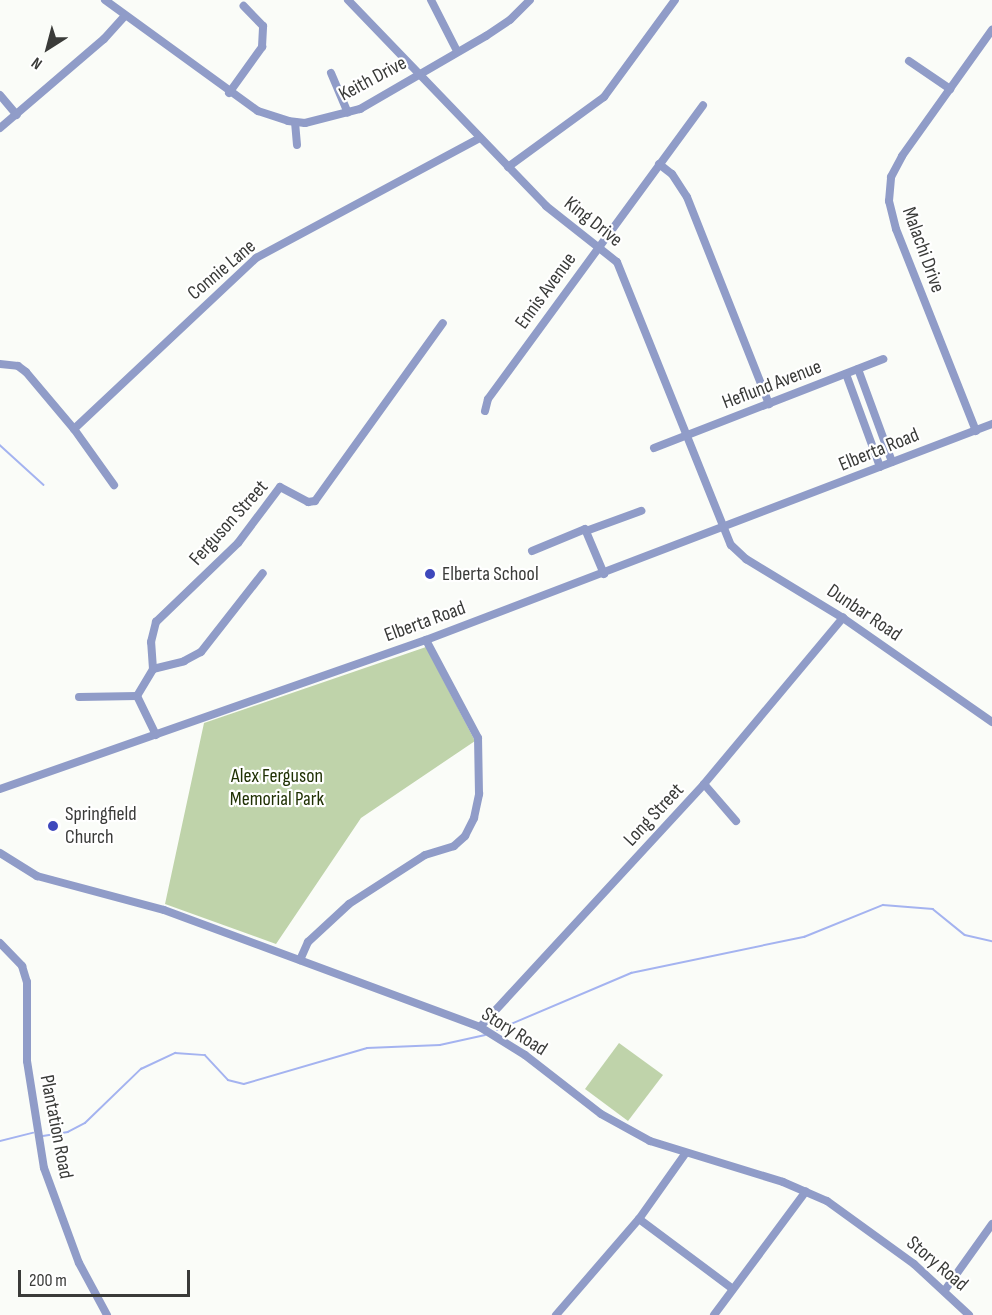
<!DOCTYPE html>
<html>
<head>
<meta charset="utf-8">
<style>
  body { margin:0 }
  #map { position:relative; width:992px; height:1315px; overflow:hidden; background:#fafcf8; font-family:"Sofia Sans Condensed",sans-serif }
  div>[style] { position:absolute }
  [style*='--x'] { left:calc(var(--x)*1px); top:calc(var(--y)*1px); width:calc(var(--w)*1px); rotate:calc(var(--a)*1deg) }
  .green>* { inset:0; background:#bfd3aa }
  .stream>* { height:1.5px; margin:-0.75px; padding:0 0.75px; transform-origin:0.75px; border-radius:0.75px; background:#a4b3f0 }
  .minor>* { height:8px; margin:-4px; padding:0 4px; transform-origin:4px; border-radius:4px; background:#909cc8 }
  .dots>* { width:16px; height:16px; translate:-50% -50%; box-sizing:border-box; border:3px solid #fff; border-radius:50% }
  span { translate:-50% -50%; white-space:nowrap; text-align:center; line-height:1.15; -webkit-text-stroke:4.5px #fff; paint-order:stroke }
  .street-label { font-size:20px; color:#3a3b39 }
  .poi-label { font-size:20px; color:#3a3b39 }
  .left { translate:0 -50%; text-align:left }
  .park-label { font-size:20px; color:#203104 }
  .north { position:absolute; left:18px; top:18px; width:60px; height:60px; -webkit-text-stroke:4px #fff; paint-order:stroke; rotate:216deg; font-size:16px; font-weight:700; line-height:24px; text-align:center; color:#3a3b39 }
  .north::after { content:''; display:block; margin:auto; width:21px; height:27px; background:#3a3b39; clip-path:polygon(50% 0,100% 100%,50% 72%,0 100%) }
  .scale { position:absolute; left:18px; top:1270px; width:172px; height:27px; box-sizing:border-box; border:3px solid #3a3b39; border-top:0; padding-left:8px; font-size:18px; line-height:21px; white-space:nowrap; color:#3a3b39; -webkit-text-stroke:4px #fff; paint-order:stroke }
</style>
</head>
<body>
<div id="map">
  <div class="green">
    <div style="clip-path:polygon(426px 647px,475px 741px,361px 818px,276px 944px,165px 904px,204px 723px)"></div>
    <div style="clip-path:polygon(619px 1043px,663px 1075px,628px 1121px,585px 1089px)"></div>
  </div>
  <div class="stream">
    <div style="--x:0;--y:445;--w:59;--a:42.3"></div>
    <div style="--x:497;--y:1030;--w:146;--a:-23"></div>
    <div style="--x:631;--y:973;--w:177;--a:-11.8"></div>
    <div style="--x:804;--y:937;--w:85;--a:-22.1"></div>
    <div style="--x:883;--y:905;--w:50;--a:4.6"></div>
    <div style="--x:933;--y:909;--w:41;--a:39.1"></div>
    <div style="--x:965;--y:935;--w:28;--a:13"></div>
    <div style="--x:43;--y:1136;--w:25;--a:-9"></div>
    <div style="--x:68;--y:1132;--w:19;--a:-28"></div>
    <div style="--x:85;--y:1123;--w:78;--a:-44"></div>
    <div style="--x:141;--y:1069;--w:38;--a:-25"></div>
    <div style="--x:175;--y:1053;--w:30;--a:4"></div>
    <div style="--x:205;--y:1055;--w:34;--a:47"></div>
    <div style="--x:228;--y:1080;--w:16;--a:14"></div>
    <div style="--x:244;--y:1084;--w:128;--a:-16.3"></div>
    <div style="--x:367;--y:1048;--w:73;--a:-2.4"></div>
    <div style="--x:440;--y:1045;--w:46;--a:-12.5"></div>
    <div style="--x:0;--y:1141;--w:34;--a:-14"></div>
  </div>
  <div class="minor">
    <div style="--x:105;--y:0;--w:189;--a:36"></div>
    <div style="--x:258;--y:111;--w:32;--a:18"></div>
    <div style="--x:288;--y:121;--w:17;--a:7"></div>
    <div style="--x:305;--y:123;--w:57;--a:-14.3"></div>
    <div style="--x:360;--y:109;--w:146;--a:-30.1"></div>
    <div style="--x:486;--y:36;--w:29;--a:-34"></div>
    <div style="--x:510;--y:20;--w:28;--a:-45"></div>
    <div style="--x:348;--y:0;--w:286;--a:46.1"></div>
    <div style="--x:546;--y:206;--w:90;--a:38.3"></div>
    <div style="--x:617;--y:262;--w:305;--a:68.1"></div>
    <div style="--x:731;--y:545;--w:21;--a:43"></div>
    <div style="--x:746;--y:559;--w:114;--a:31.3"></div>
    <div style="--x:843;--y:618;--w:182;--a:34.9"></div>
    <div style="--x:431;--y:0;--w:57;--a:63"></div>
    <div style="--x:909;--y:61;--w:50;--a:34.3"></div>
    <div style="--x:331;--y:73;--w:43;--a:67"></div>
    <div style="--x:229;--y:93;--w:57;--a:-54.3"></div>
    <div style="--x:262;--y:47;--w:21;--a:-87"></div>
    <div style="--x:263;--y:26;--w:28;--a:-134"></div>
    <div style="--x:0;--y:95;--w:26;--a:50"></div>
    <div style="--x:295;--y:122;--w:23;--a:85"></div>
    <div style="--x:0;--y:128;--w:137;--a:-40.6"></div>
    <div style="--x:104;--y:39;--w:31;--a:-48"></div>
    <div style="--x:659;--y:164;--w:16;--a:38"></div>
    <div style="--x:672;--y:174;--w:27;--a:57"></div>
    <div style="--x:687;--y:197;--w:223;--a:68.4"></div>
    <div style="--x:508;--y:167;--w:119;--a:-36.1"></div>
    <div style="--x:604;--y:97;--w:120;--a:-53.8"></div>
    <div style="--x:0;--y:364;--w:18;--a:6"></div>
    <div style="--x:18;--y:366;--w:10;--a:37"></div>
    <div style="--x:26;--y:372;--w:75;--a:49.9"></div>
    <div style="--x:74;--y:429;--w:69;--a:54.5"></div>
    <div style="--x:858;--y:369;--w:99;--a:69.9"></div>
    <div style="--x:846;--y:374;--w:99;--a:69.9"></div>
    <div style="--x:485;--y:411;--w:12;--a:-76"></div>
    <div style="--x:488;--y:399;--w:364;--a:-53.8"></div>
    <div style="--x:74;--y:429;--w:250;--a:-43.2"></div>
    <div style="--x:256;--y:258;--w:254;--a:-28.2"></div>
    <div style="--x:976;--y:431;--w:217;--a:-111.6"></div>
    <div style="--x:896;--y:229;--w:29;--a:-104"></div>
    <div style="--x:889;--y:201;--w:24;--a:-85"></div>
    <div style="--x:891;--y:177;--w:24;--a:-62"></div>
    <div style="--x:902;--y:156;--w:155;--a:-54.5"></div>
    <div style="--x:654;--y:448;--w:246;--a:-21.2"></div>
    <div style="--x:586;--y:531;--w:59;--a:-20"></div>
    <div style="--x:532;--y:551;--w:57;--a:-22.5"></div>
    <div style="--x:585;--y:529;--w:49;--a:67.1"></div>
    <div style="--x:153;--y:669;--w:32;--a:-14"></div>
    <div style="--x:184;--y:661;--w:19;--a:-28"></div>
    <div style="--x:201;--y:652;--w:100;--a:-51.9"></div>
    <div style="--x:79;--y:697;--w:58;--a:-1"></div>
    <div style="--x:156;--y:735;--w:43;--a:-116"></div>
    <div style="--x:137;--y:696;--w:31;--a:-59"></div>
    <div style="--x:153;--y:669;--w:27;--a:-94"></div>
    <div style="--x:151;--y:642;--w:21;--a:-76"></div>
    <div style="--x:156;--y:622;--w:114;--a:-43.9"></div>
    <div style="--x:238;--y:543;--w:70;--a:-53.1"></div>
    <div style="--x:280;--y:487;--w:32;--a:28"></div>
    <div style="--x:308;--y:502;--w:7;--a:-8"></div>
    <div style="--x:315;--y:501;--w:219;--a:-54.3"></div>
    <div style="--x:704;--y:784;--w:49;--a:49.1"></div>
    <div style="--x:0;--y:789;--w:451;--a:-19.3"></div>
    <div style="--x:426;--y:640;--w:606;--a:-20.89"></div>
    <div style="--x:0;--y:853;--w:44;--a:31.9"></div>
    <div style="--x:37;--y:876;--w:131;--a:15"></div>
    <div style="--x:164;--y:910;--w:337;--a:20.3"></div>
    <div style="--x:480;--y:1027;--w:53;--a:31.9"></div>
    <div style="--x:525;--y:1055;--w:96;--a:37.8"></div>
    <div style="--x:601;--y:1114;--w:56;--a:28.9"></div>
    <div style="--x:650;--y:1141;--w:139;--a:17.1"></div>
    <div style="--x:783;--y:1182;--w:48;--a:23.4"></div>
    <div style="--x:827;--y:1201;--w:107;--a:35.9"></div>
    <div style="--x:914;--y:1264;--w:75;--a:42.8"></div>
    <div style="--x:0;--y:943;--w:32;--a:46"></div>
    <div style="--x:22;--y:966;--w:17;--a:73"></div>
    <div style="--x:27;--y:982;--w:79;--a:90"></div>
    <div style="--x:27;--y:1061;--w:108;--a:81"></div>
    <div style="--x:44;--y:1168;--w:101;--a:69.8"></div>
    <div style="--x:79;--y:1263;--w:59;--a:61.7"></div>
    <div style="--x:300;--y:960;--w:20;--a:-66"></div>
    <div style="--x:308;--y:942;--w:56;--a:-42.8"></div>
    <div style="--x:349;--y:904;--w:90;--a:-32.8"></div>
    <div style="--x:425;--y:855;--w:30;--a:-17"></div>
    <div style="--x:454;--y:846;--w:15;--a:-42"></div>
    <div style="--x:465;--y:836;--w:20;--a:-63"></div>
    <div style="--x:474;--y:818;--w:25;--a:-78"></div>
    <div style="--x:479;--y:794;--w:56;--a:-91"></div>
    <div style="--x:478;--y:738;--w:111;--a:-118"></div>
    <div style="--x:480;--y:1027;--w:330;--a:-47.3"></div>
    <div style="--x:704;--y:784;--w:217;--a:-50.1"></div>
    <div style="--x:639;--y:1219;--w:117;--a:36.7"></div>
    <div style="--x:945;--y:1290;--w:81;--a:-54.5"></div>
    <div style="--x:556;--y:1315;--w:127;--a:-49.2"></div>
    <div style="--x:639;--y:1219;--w:80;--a:-54.7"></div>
    <div style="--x:714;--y:1315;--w:154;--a:-53.4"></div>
  </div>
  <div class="dots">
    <div style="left:430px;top:574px;background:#3e48bc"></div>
    <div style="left:53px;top:826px;background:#3e48bc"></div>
  </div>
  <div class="street-label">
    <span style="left:373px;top:79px;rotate:-28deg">Keith Drive</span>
    <span style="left:593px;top:222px;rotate:38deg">King Drive</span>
    <span style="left:923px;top:250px;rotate:70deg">Malachi Drive</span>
    <span style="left:222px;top:270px;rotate:-40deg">Connie Lane</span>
    <span style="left:546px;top:291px;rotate:-54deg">Ennis Avenue</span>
    <span style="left:772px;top:385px;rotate:-21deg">Heflund Avenue</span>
    <span style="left:879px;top:450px;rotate:-22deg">Elberta Road</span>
    <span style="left:229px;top:523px;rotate:-48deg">Ferguson Street</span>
    <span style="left:864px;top:613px;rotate:34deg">Dunbar Road</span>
    <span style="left:425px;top:622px;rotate:-20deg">Elberta Road</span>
    <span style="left:654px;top:815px;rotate:-47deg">Long Street</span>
    <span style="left:514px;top:1032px;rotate:32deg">Story Road</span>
    <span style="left:56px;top:1127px;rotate:79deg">Plantation Road</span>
    <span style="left:937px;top:1264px;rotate:40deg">Story Road</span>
  </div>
  <div class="poi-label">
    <span class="left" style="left:442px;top:574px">Elberta School</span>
    <span class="left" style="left:65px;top:826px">Springfield<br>Church</span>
  </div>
  <div class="park-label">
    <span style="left:277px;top:788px">Alex Ferguson<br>Memorial Park</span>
  </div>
  <div class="north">N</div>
  <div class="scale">200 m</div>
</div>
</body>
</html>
